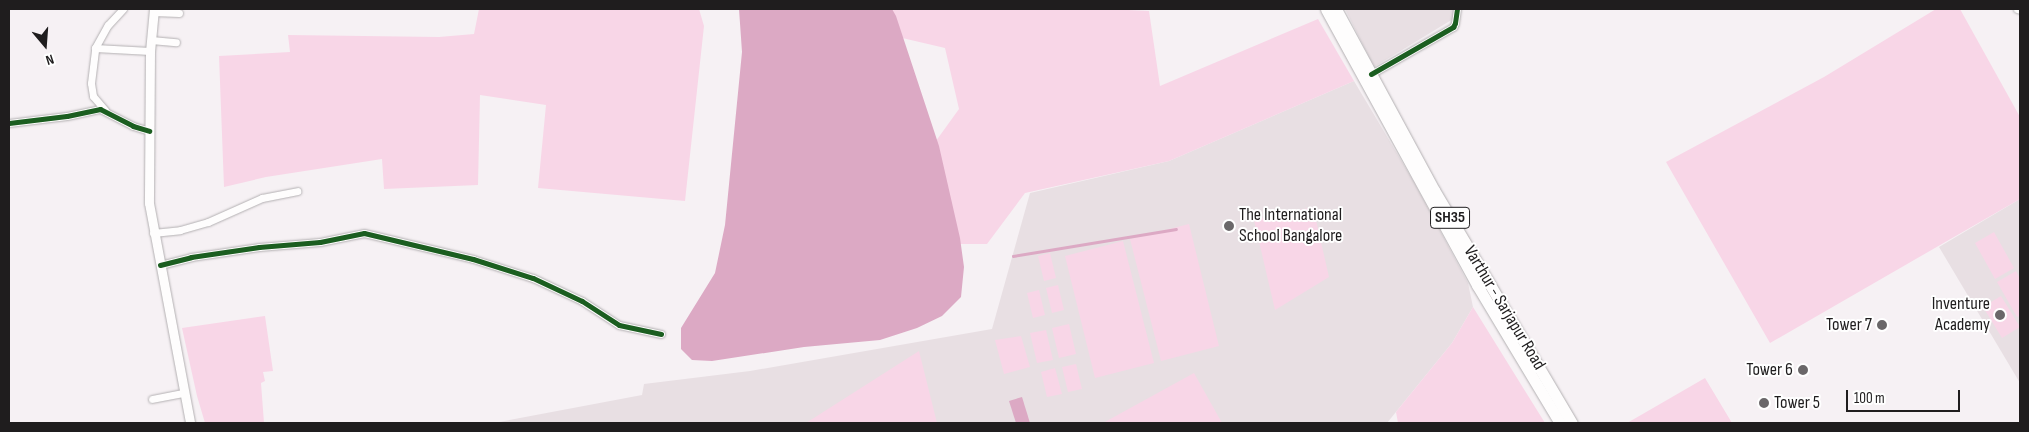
<!DOCTYPE html>
<html>
<head>
<meta charset="utf-8">
<style>
  body { margin:0 }
  #map { position:relative; width:2029px; height:432px; overflow:hidden; background:#f6f1f4; font-family:"Sofia Sans Condensed",sans-serif }
  div>[style] { position:absolute }
  [style*='--x'] { left:calc(var(--x)*1px); top:calc(var(--y)*1px); width:calc(var(--w)*1px); rotate:calc(var(--a)*1deg) }
  .built>* { inset:0; background:#e8dfe3 }
  .green>* { inset:0; background:#f8d6e7 }
  .water>* { inset:0; background:#dca9c4 }
  .stream>* { height:2.5px; margin:-1.25px; padding:0 1.25px; transform-origin:1.25px; border-radius:1.25px; background:#dca9c4 }
  .roads { filter:drop-shadow(0 0 1px #b3b0b2) drop-shadow(0 0 1px #b3b0b2) }
  .minor>* { height:7px; margin:-3.5px; padding:0 3.5px; transform-origin:3.5px; border-radius:3.5px; background:#fefdfd }
  .tertiary>* { height:9px; margin:-4.5px; padding:0 4.5px; transform-origin:4.5px; border-radius:4.5px; background:#fefdfd }
  .primary>* { height:11px; margin:-5.5px; padding:0 5.5px; transform-origin:5.5px; border-radius:5.5px; background:#fefdfd }
  .cycleway>* { height:5px; margin:-2.5px; padding:0 2.5px; transform-origin:2.5px; border-radius:2.5px; background:#1b5e20 }
  .dots>* { width:14px; height:14px; translate:-50% -50%; box-sizing:border-box; border:2px solid #fff; border-radius:50% }
  span { translate:-50% -50%; white-space:nowrap; text-align:center; line-height:1.15; -webkit-text-stroke:4px #fff; paint-order:stroke }
  .shield-label span { padding:1px 4px; background:#fff; border:1px solid; border-radius:4px; -webkit-text-stroke-width:0 }
  .shield-label { font-size:16px; color:#1f1d1e; font-weight:700 }
  .poi-label { font-size:18px; color:#1f1d1e }
  .left { translate:0 -50%; text-align:left }
  .right { translate:-100% -50%; text-align:right }
  .street-label { font-size:18px; color:#1f1d1e }
  .frame { position:absolute; inset:0; border:10px solid #1f1d1e; pointer-events:none }
  .north { position:absolute; left:20px; top:20px; width:50px; height:50px; -webkit-text-stroke:4px #fff; paint-order:stroke; rotate:162deg; font-size:14px; font-weight:700; line-height:20px; text-align:center; color:#1f1d1e }
  .north::after { content:''; display:block; margin:auto; width:18px; height:22px; background:#1f1d1e; clip-path:polygon(50% 0,100% 100%,50% 72%,0 100%) }
  .scale { position:absolute; left:1846px; top:390px; width:114px; height:22px; box-sizing:border-box; border:2px solid #1f1d1e; border-top:0; padding-left:6px; font-size:15px; line-height:18px; white-space:nowrap; color:#1f1d1e; -webkit-text-stroke:4px #fff; paint-order:stroke }
</style>
</head>
<body>
<div id="map">
  <div class="built">
    <div style="clip-path:polygon(1345px 9px,1455px 9px,1458px 16px,1374px 67px)"></div>
    <div style="clip-path:polygon(1354px 81px,1414px 182px,1468px 283px,1473px 307px,1452px 343px,1387px 423px,494px 423px,642px 395px,644px 384px,750px 371px,992px 329px,1030px 193px,1169px 161px)"></div>
    <div style="clip-path:polygon(2020px 199px,2020px 383px,1939px 247px)"></div>
  </div>
  <div class="green">
    <div style="clip-path:polygon(479px 9px,699px 9px,704px 26px,685px 201px,538px 188px,546px 105px,480px 95px,478px 185px,384px 189px,382px 159px,266px 177px,224px 187px,219px 56px,290px 52px,288px 35px,439px 37px,474px 34px)"></div>
    <div style="clip-path:polygon(883px 9px,1107px 9px,1149px 11px,1160px 86px,1318px 19px,1354px 81px,1169px 161px,1025px 193px,987px 244px,947px 244px,915px 170px,959px 109px,945px 48px,898px 37px)"></div>
    <div style="clip-path:polygon(1936px 9px,1960px 9px,2020px 117px,2020px 199px,1770px 343px,1666px 162px,1824px 77px)"></div>
    <div style="clip-path:polygon(1313px 207px,1329px 277px,1275px 310px,1254px 220px)"></div>
    <div style="clip-path:polygon(1189px 224px,1219px 346px,1161px 361px,1130px 239px)"></div>
    <div style="clip-path:polygon(1994px 232px,2014px 268px,1995px 279px,1975px 243px)"></div>
    <div style="clip-path:polygon(1123px 241px,1154px 363px,1095px 378px,1065px 256px)"></div>
    <div style="clip-path:polygon(1050px 253px,1056px 278px,1044px 281px,1038px 256px)"></div>
    <div style="clip-path:polygon(2016px 271px,2020px 279px,2020px 316px,2017px 317px,1997px 282px)"></div>
    <div style="clip-path:polygon(1058px 285px,1064px 310px,1052px 313px,1046px 288px)"></div>
    <div style="clip-path:polygon(1039px 290px,1045px 315px,1033px 318px,1027px 293px)"></div>
    <div style="clip-path:polygon(2001px 296px,2020px 327px,2002px 338px,1983px 307px)"></div>
    <div style="clip-path:polygon(1473px 307px,1545px 423px,1398px 423px,1396px 412px,1452px 343px)"></div>
    <div style="clip-path:polygon(265px 316px,273px 371px,263px 372px,265px 381px,261px 383px,264px 423px,205px 423px,197px 396px,182px 328px)"></div>
    <div style="clip-path:polygon(1069px 324px,1076px 354px,1059px 358px,1052px 328px)"></div>
    <div style="clip-path:polygon(1046px 330px,1053px 360px,1037px 363px,1030px 333px)"></div>
    <div style="clip-path:polygon(1021px 336px,1030px 367px,1004px 374px,995px 340px)"></div>
    <div style="clip-path:polygon(919px 351px,937px 423px,806px 423px)"></div>
    <div style="clip-path:polygon(1076px 364px,1082px 389px,1068px 392px,1062px 367px)"></div>
    <div style="clip-path:polygon(1055px 368px,1062px 394px,1047px 397px,1041px 372px)"></div>
    <div style="clip-path:polygon(1194px 373px,1222px 423px,1103px 423px)"></div>
    <div style="clip-path:polygon(1705px 378px,1732px 423px,1627px 423px,1641px 415px)"></div>
  </div>
  <div class="water">
    <div style="clip-path:polygon(739px 9px,892px 9px,896px 16px,939px 146px,960px 238px,964px 267px,961px 297px,942px 316px,917px 328px,880px 340px,804px 347px,712px 361px,692px 360px,681px 349px,681px 328px,715px 273px,725px 225px,742px 52px)"></div>
    <div style="clip-path:polygon(1022px 397px,1030px 423px,1016px 423px,1009px 401px)"></div>
  </div>
  <div class="stream">
    <div style="--x:1013;--y:256;--w:165;--a:-9.4"></div>
  </div>
  <div class="roads">
    <div class="minor">
      <div style="--x:2017;--y:9;--w:3;--a:18"></div>
      <div style="--x:153;--y:12;--w:26;--a:2"></div>
      <div style="--x:151;--y:40;--w:25;--a:5"></div>
      <div style="--x:95;--y:48;--w:26;--a:-61"></div>
      <div style="--x:108;--y:25;--w:22;--a:-47"></div>
      <div style="--x:1371;--y:74;--w:95;--a:-29.8"></div>
      <div style="--x:1453;--y:27;--w:4;--a:-63"></div>
      <div style="--x:1455;--y:23;--w:14;--a:-82"></div>
      <div style="--x:105;--y:110;--w:18;--a:-131"></div>
      <div style="--x:93;--y:96;--w:13;--a:-99"></div>
      <div style="--x:91;--y:83;--w:35;--a:-83"></div>
      <div style="--x:95;--y:48;--w:55;--a:3.1"></div>
      <div style="--x:9;--y:123;--w:58;--a:-6.9"></div>
      <div style="--x:67;--y:116;--w:34;--a:-12"></div>
      <div style="--x:100;--y:109;--w:37;--a:27"></div>
      <div style="--x:133;--y:126;--w:17;--a:17"></div>
      <div style="--x:153;--y:233;--w:27;--a:-6"></div>
      <div style="--x:180;--y:230;--w:29;--a:-16"></div>
      <div style="--x:208;--y:222;--w:59;--a:-24"></div>
      <div style="--x:262;--y:198;--w:36;--a:-11"></div>
      <div style="--x:160;--y:265;--w:32;--a:-14"></div>
      <div style="--x:191;--y:257;--w:69;--a:-8.4"></div>
      <div style="--x:259;--y:247;--w:61;--a:-4.7"></div>
      <div style="--x:320;--y:242;--w:45;--a:-11.6"></div>
      <div style="--x:364;--y:233;--w:112;--a:13.4"></div>
      <div style="--x:473;--y:259;--w:63;--a:17.6"></div>
      <div style="--x:533;--y:278;--w:54;--a:25.1"></div>
      <div style="--x:582;--y:301;--w:44;--a:33"></div>
      <div style="--x:619;--y:325;--w:43;--a:12.1"></div>
      <div style="--x:152;--y:399;--w:33;--a:-11"></div>
    </div>
    <div class="tertiary">
      <div style="--x:154;--y:9;--w:42;--a:95.4"></div>
      <div style="--x:150;--y:51;--w:152;--a:90.4"></div>
      <div style="--x:149;--y:203;--w:224;--a:79.4"></div>
    </div>
    <div class="primary">
      <div style="--x:1326;--y:9;--w:315;--a:61.3"></div>
      <div style="--x:1477;--y:285;--w:161;--a:59"></div>
      <div style="--x:1336;--y:9;--w:206;--a:61.6"></div>
      <div style="--x:1434;--y:190;--w:271;--a:59.4"></div>
    </div>
  </div>
  <div class="cycleway">
    <div style="--x:1371;--y:74;--w:95;--a:-29.8"></div>
    <div style="--x:1453;--y:27;--w:4;--a:-63"></div>
    <div style="--x:1455;--y:23;--w:14;--a:-82"></div>
    <div style="--x:9;--y:123;--w:58;--a:-6.9"></div>
    <div style="--x:67;--y:116;--w:34;--a:-12"></div>
    <div style="--x:100;--y:109;--w:37;--a:27"></div>
    <div style="--x:133;--y:126;--w:17;--a:17"></div>
    <div style="--x:160;--y:265;--w:32;--a:-14"></div>
    <div style="--x:191;--y:257;--w:69;--a:-8.4"></div>
    <div style="--x:259;--y:247;--w:61;--a:-4.7"></div>
    <div style="--x:320;--y:242;--w:45;--a:-11.6"></div>
    <div style="--x:364;--y:233;--w:112;--a:13.4"></div>
    <div style="--x:473;--y:259;--w:63;--a:17.6"></div>
    <div style="--x:533;--y:278;--w:54;--a:25.1"></div>
    <div style="--x:582;--y:301;--w:44;--a:33"></div>
    <div style="--x:619;--y:325;--w:43;--a:12.1"></div>
  </div>
  <div class="dots">
    <div style="left:1229px;top:226px;background:#6a6769"></div>
    <div style="left:2000px;top:315px;background:#6a6769"></div>
    <div style="left:1882px;top:325px;background:#6a6769"></div>
    <div style="left:1803px;top:370px;background:#6a6769"></div>
    <div style="left:1764px;top:403px;background:#6a6769"></div>
  </div>
  <div class="shield-label">
    <span style="left:1450px;top:218px">SH35</span>
  </div>
  <div class="poi-label">
    <span class="left" style="left:1239px;top:226px">The International<br>School Bangalore</span>
    <span class="right" style="left:1990px;top:315px">Inventure<br>Academy</span>
    <span class="right" style="left:1872px;top:325px">Tower 7</span>
    <span class="right" style="left:1793px;top:370px">Tower 6</span>
    <span class="left" style="left:1774px;top:403px">Tower 5</span>
  </div>
  <div class="street-label">
    <span style="left:1504px;top:308px;rotate:59deg">Varthur - Sarjapur Road</span>
  </div>
  <div class="frame"></div>
  <div class="north">N</div>
  <div class="scale">100 m</div>
</div>
</body>
</html>
